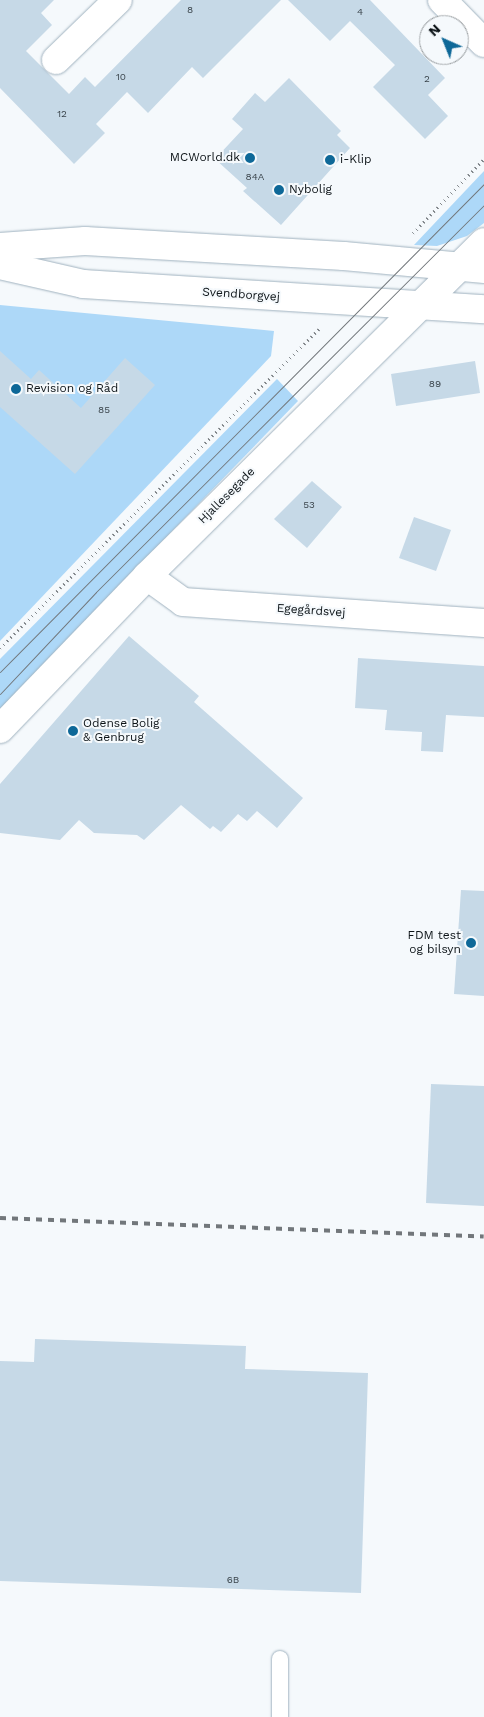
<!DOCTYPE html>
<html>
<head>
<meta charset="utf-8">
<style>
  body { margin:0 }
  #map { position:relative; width:484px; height:1717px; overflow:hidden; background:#f5f9fc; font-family:"Work Sans",sans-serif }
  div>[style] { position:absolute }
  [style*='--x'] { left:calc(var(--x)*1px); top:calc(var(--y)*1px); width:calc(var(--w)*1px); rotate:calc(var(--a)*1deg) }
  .green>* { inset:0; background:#add8f8 }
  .building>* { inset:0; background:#c6d9e7 }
  .path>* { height:3px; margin-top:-1.5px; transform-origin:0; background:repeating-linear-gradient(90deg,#83888c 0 1px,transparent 0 5px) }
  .roads { filter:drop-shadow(0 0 1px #a0b2bf) drop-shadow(0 0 1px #a0b2bf) }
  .lane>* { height:16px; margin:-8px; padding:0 8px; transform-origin:8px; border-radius:8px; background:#fff }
  .street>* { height:28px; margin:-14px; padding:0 14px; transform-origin:14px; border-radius:14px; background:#fff }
  .secondary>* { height:28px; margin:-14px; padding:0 14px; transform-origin:14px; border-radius:14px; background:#fff }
  .tram>* { height:1px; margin:-0.5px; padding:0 0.5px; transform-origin:0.5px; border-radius:0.5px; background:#72777b }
  .rail>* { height:4px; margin-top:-2px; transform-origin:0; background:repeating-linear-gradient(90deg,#72777b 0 6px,transparent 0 12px) }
  .dots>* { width:14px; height:14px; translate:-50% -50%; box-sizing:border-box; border:2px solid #f5f9fc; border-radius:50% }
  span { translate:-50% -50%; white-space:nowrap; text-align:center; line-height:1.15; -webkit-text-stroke:4px #f5f9fc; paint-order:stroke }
  .number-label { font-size:10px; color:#3a444b }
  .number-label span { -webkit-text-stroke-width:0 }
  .poi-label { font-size:12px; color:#0c1317 }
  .right { translate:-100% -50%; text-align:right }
  .left { translate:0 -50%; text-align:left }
  .street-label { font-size:12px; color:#0c1317 }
  .north { position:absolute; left:419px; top:15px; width:50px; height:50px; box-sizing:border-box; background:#f5f9fc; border:1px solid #989da0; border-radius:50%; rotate:316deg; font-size:14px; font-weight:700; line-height:20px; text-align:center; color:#0c1317 }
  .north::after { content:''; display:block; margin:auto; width:18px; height:22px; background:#0e6898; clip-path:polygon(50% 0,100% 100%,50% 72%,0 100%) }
</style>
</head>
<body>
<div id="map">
  <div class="green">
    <div style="clip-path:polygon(484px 171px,484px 223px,467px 236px,437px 246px,414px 245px)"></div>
    <div style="clip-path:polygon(0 305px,274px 331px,271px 356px,0 641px)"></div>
    <div style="clip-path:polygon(277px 379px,298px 401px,0 709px,0 659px)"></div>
  </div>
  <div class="building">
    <div style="clip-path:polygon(0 0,54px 0,41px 13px,52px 25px,26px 51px,69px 94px,85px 77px,95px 87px,181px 0,281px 0,203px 78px,192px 67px,148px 113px,127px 92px,96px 124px,105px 133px,74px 164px,0 88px)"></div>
    <div style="clip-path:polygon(288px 0,370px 0,445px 78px,428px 95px,448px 116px,425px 139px,373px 87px,395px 65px,350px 21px,330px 41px)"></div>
    <div style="clip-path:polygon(289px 78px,341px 131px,337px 135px,350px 148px,281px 225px,243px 191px,247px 188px,215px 159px,243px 129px,232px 119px,255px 93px,265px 102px)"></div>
    <div style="clip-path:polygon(0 351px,31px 379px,39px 370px,81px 408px,125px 358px,155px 385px,75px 474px,0 407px)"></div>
    <div style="clip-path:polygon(475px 361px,480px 393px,396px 406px,391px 374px)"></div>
    <div style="clip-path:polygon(312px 481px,342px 507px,307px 548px,274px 519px)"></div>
    <div style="clip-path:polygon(414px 517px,451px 530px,436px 571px,399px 558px)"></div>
    <div style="clip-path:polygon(129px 636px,199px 696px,194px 702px,303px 798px,277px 828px,257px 811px,247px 821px,238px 814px,221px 832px,213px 826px,210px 829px,181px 805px,144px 840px,137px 835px,94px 833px,79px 820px,60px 840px,0 833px,0 784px)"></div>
    <div style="clip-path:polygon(358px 658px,484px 666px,484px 717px,446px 715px,443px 752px,421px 751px,422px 732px,385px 730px,387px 710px,355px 708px)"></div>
    <div style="clip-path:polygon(461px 890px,484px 891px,484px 996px,454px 994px)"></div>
    <div style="clip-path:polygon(431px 1084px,484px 1086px,484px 1206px,426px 1203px)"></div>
    <div style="clip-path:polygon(35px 1339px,246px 1346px,245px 1369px,368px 1373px,361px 1593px,0 1581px,0 1361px,34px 1362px)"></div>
  </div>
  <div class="path">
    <div style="--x:413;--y:233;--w:103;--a:-46.2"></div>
    <div style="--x:0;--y:648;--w:453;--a:-45"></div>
  </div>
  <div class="roads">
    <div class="lane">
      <div style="--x:280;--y:1717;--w:58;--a:-90"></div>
    </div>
    <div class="street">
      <div style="--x:442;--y:0;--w:60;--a:45.7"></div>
      <div style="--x:56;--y:60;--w:86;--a:-44.1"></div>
      <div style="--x:459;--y:267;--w:35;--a:-45"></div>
      <div style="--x:147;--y:576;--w:44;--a:35.8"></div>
      <div style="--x:183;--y:602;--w:302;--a:4"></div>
    </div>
    <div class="secondary">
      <div style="--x:0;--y:247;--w:85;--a:-4"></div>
      <div style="--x:85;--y:241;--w:259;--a:3.3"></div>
      <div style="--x:344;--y:256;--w:141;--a:5.3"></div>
      <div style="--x:0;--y:265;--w:85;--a:12.9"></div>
      <div style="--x:83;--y:284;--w:402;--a:3.6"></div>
      <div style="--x:0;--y:729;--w:212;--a:-46.1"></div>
      <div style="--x:147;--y:576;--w:439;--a:-44.7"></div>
    </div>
  </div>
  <div class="tram">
    <div style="--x:0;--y:672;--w:687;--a:-45.24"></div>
    <div style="--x:0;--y:694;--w:140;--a:-46.7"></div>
    <div style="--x:96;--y:592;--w:548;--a:-44.93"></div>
  </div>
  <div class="rail">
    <div style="--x:0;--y:1218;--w:484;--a:2.2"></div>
  </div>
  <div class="dots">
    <div style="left:250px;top:158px;background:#0e6898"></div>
    <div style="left:330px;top:160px;background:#0e6898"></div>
    <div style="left:279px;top:190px;background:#0e6898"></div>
    <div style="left:16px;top:389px;background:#0e6898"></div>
    <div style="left:73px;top:731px;background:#0e6898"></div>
    <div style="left:471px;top:943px;background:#0e6898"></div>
  </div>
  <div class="number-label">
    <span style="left:190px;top:10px">8</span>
    <span style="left:360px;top:12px">4</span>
    <span style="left:121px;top:77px">10</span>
    <span style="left:427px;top:79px">2</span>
    <span style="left:62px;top:114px">12</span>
    <span style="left:255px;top:177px">84A</span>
    <span style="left:435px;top:384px">89</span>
    <span style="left:104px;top:410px">85</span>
    <span style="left:309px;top:505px">53</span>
    <span style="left:233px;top:1580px">6B</span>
  </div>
  <div class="poi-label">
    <span class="right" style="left:240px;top:158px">MCWorld.dk</span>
    <span class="left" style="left:340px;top:160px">i-Klip</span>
    <span class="left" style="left:289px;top:190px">Nybolig</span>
    <span class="left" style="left:26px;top:389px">Revision og Råd</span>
    <span class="left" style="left:83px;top:731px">Odense Bolig<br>&amp; Genbrug</span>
    <span class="right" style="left:461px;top:943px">FDM test<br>og bilsyn</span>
  </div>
  <div class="street-label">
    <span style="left:241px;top:295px;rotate:4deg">Svendborgvej</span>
    <span style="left:227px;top:496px;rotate:-45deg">Hjallesegade</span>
    <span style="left:311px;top:611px;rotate:4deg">Egegårdsvej</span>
  </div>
  <div class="north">N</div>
</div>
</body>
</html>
